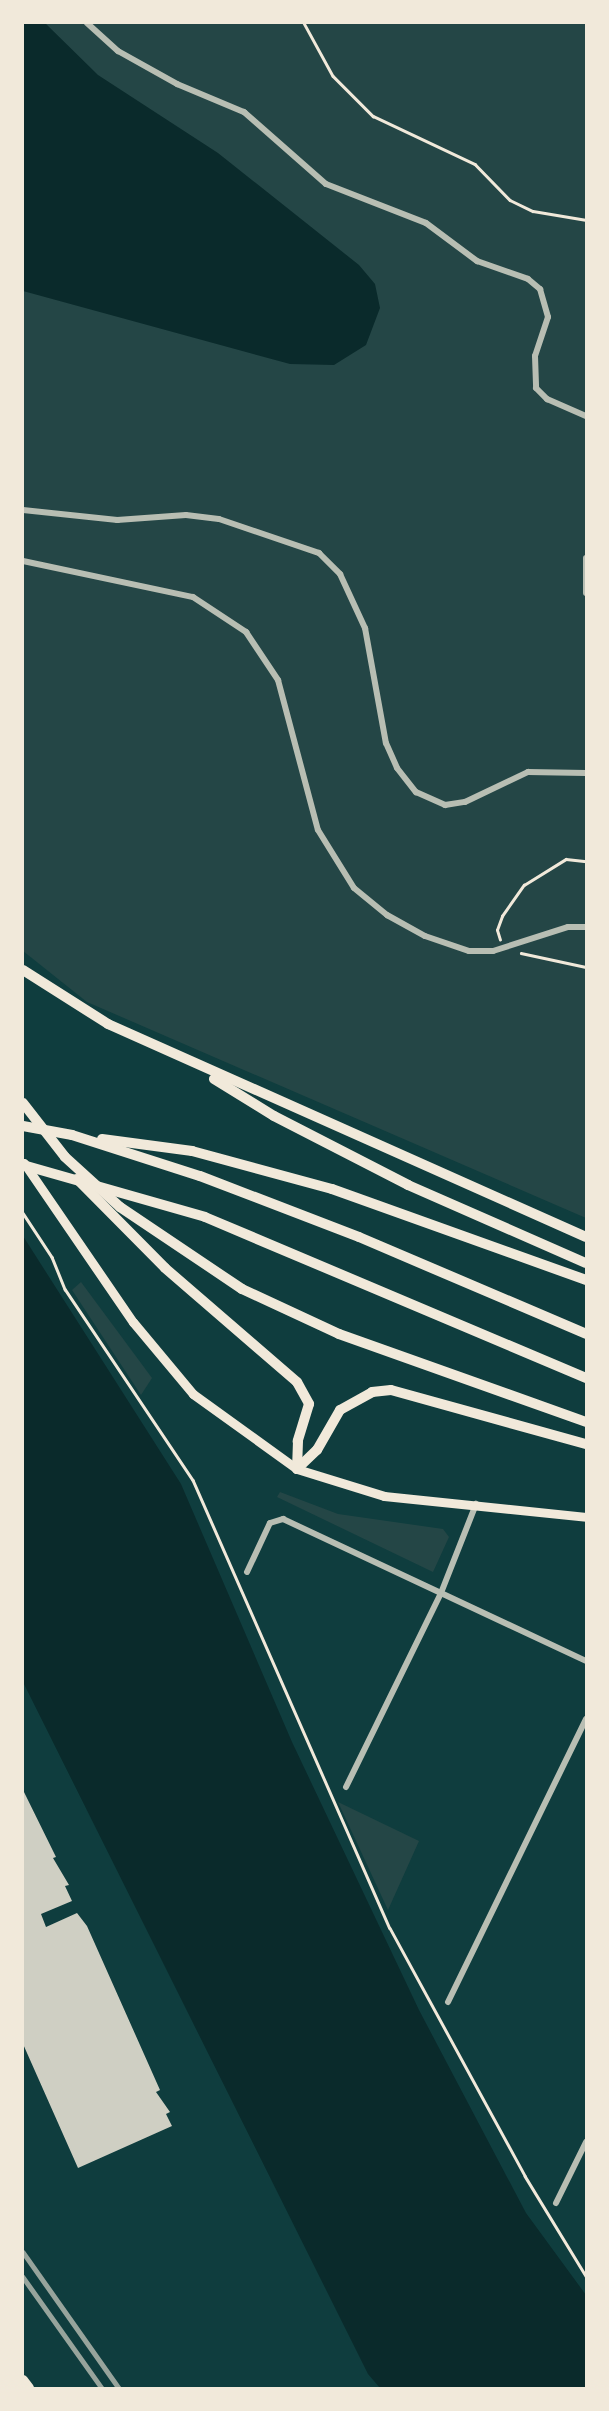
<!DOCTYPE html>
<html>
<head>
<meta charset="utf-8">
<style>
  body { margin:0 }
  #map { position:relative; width:609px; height:2411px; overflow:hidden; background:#0f3d3e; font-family:Merriweather,serif }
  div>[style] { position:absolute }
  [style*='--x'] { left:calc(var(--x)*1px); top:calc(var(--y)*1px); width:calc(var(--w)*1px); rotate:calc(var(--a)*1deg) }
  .green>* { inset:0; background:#244646 }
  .water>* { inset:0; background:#0a2a2b }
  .building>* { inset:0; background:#cfcfc3 }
  .path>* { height:2.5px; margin:-1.25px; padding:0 1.25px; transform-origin:1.25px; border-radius:1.25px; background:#f1e9da }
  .minor>* { height:6px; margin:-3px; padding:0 3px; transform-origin:3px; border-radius:3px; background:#b8beb3 }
  .secondary>* { height:9px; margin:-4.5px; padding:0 4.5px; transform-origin:4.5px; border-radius:4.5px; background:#f1e9da }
  .primary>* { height:10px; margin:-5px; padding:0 5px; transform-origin:5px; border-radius:5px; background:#f1e9da }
  .motorway>* { height:10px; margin:-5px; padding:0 5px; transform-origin:5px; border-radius:5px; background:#f1e9da }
  .rail>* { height:4.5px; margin:-2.25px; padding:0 2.25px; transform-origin:2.25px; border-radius:2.25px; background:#97a49c }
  span { translate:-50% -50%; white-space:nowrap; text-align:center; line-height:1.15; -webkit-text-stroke:5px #f1e9da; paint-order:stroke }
  .frame { position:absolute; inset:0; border:24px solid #f1e9da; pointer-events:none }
</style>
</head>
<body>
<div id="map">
  <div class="green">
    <div style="clip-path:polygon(23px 23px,586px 23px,586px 1218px,87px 1002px,23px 951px)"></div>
    <div style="clip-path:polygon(81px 1282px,152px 1378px,141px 1395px,72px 1290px)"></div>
    <div style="clip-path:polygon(280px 1492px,338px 1514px,443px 1529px,449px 1537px,433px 1572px,277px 1497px)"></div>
    <div style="clip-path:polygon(338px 1802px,419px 1841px,388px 1910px)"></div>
  </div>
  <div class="water">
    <div style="clip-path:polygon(23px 23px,45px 23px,98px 75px,218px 153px,359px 265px,375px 284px,380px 308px,366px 345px,334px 365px,290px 364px,23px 291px)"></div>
    <div style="clip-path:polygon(23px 1236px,181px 1484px,292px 1742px,419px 2010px,526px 2213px,586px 2295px,586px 2388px,380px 2388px,368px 2374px,23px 1682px)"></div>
  </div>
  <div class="building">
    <div style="clip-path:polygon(23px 1790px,56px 1857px,53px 1858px,69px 1885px,65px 1886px,72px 1901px,41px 1914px,46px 1927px,77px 1913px,87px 1926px,160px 2090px,156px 2092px,170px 2112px,166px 2114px,172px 2126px,78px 2168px,23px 2044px)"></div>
  </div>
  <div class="path">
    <div style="--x:304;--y:23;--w:60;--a:61.3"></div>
    <div style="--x:333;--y:76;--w:57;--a:45"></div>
    <div style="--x:373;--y:116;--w:113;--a:25.2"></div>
    <div style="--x:475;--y:164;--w:50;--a:45.8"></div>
    <div style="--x:510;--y:200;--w:25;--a:26"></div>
    <div style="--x:533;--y:211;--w:54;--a:9.6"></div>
    <div style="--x:500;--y:940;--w:10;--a:-107"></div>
    <div style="--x:497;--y:930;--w:15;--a:-70"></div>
    <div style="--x:502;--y:916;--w:38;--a:-55"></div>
    <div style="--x:524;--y:885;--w:49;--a:-31.8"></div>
    <div style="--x:566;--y:859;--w:20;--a:6"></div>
    <div style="--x:521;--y:953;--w:66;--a:12.2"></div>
    <div style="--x:23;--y:1213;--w:53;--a:56.6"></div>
    <div style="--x:52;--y:1257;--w:35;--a:68"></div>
    <div style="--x:65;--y:1289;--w:230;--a:56.2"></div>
    <div style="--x:193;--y:1480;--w:489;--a:66.3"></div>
    <div style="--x:390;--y:1928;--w:282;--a:61.4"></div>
    <div style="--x:525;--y:2176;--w:117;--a:58.6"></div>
  </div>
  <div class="minor">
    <div style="--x:87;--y:23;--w:42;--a:42.1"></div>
    <div style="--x:118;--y:51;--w:68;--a:29.2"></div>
    <div style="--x:177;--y:84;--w:73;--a:22.7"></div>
    <div style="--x:244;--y:112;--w:109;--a:41.3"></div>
    <div style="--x:326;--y:184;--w:107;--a:21.3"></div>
    <div style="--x:426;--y:223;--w:64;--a:36.7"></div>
    <div style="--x:477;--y:261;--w:54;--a:19.4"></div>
    <div style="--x:528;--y:279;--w:16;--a:40"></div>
    <div style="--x:540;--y:289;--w:29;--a:74"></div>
    <div style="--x:548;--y:317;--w:41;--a:108.4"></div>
    <div style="--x:535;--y:356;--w:32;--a:88"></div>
    <div style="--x:536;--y:388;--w:16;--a:45"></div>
    <div style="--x:547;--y:399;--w:43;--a:23.6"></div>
    <div style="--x:23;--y:510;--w:95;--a:6.1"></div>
    <div style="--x:117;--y:520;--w:69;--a:-4.1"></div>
    <div style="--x:186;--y:515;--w:33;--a:7"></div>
    <div style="--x:219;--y:519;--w:106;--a:18.8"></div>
    <div style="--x:319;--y:553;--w:30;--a:45"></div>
    <div style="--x:340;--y:574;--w:60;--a:65.2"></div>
    <div style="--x:365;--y:628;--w:117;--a:79.7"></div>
    <div style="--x:386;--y:743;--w:27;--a:66"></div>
    <div style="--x:397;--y:768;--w:31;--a:52"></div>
    <div style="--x:416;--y:792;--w:32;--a:24"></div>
    <div style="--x:445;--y:805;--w:20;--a:-9"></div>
    <div style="--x:465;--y:802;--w:70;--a:-25.5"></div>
    <div style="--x:528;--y:772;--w:58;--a:1"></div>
    <div style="--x:586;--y:558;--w:35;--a:90"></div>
    <div style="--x:23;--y:561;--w:174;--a:12"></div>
    <div style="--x:193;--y:597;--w:64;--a:33.4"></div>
    <div style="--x:246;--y:632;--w:58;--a:56.3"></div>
    <div style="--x:278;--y:680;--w:155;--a:75.1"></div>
    <div style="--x:318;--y:830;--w:68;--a:58.2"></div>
    <div style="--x:354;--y:888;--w:43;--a:39.3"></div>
    <div style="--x:387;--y:915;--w:43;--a:28.9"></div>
    <div style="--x:425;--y:936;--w:46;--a:18.8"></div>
    <div style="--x:469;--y:951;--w:24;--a:0"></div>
    <div style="--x:493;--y:951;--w:79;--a:-17.7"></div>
    <div style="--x:568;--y:927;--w:18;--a:0"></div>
    <div style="--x:247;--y:1572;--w:54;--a:-64.9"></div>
    <div style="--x:270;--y:1523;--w:14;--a:-17"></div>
    <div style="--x:283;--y:1519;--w:335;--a:25.1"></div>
    <div style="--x:346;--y:1787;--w:216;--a:-63.9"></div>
    <div style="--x:441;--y:1593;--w:96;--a:-68.5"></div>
    <div style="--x:448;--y:2002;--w:315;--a:-64"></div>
    <div style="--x:556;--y:2203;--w:68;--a:-63.8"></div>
  </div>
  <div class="secondary">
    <div style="--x:24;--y:1163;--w:193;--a:55.6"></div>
    <div style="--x:133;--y:1322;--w:94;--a:50.2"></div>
    <div style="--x:193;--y:1394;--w:128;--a:35.8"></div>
    <div style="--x:297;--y:1469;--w:91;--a:17.2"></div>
    <div style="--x:384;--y:1496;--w:203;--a:5.9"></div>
  </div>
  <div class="primary">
    <div style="--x:23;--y:2380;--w:10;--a:53"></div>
  </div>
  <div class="motorway">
    <div style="--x:23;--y:970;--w:101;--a:32.4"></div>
    <div style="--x:108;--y:1024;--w:523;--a:24.02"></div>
    <div style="--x:214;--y:1079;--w:70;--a:31.7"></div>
    <div style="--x:274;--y:1116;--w:151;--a:27.2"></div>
    <div style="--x:408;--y:1185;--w:194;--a:23.7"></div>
    <div style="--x:23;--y:1103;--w:68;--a:52.1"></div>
    <div style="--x:65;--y:1157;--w:74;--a:42.3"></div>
    <div style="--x:120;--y:1207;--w:147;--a:33.9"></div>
    <div style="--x:242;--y:1289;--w:107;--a:24.9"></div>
    <div style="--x:339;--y:1334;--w:262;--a:19.6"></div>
    <div style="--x:23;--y:1126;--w:50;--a:10.4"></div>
    <div style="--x:72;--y:1135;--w:134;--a:17.8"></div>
    <div style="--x:200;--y:1176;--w:170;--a:21"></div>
    <div style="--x:359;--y:1237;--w:247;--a:23.1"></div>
    <div style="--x:102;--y:1139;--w:91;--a:7.6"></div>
    <div style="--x:192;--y:1151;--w:145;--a:15.2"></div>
    <div style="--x:332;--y:1189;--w:270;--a:19.7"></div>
    <div style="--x:23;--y:1165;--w:189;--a:15.9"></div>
    <div style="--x:205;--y:1217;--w:414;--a:22.9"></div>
    <div style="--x:77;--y:1179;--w:125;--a:45.3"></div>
    <div style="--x:165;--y:1268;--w:174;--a:40.8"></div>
    <div style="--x:297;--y:1382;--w:25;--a:61"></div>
    <div style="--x:309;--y:1404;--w:39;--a:107"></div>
    <div style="--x:298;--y:1441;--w:28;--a:92"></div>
    <div style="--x:297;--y:1469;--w:28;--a:-44"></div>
    <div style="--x:317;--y:1450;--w:46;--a:-60.1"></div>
    <div style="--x:340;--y:1410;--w:37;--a:-29"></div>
    <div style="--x:372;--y:1392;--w:19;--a:-6"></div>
    <div style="--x:391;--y:1390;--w:202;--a:15.5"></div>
  </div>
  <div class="rail">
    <div style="--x:23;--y:2252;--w:166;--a:54.8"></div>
    <div style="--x:23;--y:2277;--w:136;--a:54.6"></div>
  </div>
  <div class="frame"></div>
</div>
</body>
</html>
